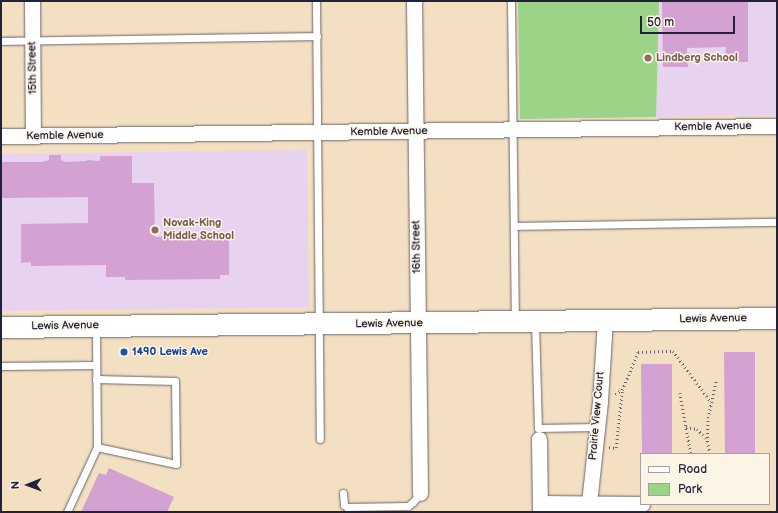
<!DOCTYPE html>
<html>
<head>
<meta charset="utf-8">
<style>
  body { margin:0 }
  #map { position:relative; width:778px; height:513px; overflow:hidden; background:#f3dfc2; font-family:"Balsamiq Sans",sans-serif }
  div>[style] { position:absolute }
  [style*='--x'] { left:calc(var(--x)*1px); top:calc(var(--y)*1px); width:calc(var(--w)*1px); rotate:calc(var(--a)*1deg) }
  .built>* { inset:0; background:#e7d2ef }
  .green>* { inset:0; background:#9bd487 }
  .building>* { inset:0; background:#d4a1d3 }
  .path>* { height:2.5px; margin-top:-1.25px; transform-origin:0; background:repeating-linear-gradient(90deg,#6b646a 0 1px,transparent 0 4px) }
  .roads { filter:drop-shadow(0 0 1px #6b646a) drop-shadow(0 0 1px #6b646a) }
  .lane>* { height:7px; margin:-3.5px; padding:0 3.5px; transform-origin:3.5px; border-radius:3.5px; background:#fff }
  .street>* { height:15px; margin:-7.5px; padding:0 7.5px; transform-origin:7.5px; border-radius:7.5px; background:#fff }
  .secondary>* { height:21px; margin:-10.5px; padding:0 10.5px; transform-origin:10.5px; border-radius:10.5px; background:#fff }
  .dots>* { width:11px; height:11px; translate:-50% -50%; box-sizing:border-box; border:2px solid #fcf5e5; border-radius:50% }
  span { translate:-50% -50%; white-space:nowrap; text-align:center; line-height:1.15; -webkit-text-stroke:3px #fcf5e5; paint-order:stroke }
  .education-label { font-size:11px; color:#785e54; font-weight:700 }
  .left { translate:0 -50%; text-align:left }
  .street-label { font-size:11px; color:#22223b }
  .transit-label { font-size:11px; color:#164399; font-weight:700 }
  .frame { position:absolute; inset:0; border:2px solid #22223b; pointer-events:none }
  .legend { position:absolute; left:640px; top:453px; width:130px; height:52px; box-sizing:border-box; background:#fcf5e5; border:1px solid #a5a1a1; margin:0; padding:5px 7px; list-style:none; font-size:12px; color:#22223b }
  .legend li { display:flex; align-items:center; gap:8px; height:20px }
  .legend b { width:20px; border:1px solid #a5a1a1 }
  .north { position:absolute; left:8px; top:465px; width:40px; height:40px; -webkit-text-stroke:3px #fcf5e5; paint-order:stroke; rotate:269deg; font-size:11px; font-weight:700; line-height:16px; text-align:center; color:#22223b }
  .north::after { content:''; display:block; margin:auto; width:14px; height:18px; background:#22223b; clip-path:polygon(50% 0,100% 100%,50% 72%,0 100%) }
  .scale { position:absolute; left:640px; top:16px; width:95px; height:18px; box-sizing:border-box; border:2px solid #22223b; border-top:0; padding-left:5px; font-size:12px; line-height:14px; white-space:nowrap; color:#22223b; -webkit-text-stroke:3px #fcf5e5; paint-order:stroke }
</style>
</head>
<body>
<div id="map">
  <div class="built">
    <div style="clip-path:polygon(518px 1px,777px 1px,777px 115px,520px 119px)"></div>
    <div style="clip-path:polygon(307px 150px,309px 307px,1px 311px,1px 154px)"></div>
  </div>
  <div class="green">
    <div style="clip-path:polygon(518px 1px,659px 1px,656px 117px,520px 119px)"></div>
  </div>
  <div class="building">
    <div style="clip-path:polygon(662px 1px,748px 1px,748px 62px,725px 62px,726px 47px,687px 48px,688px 67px,663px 67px)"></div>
    <div style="clip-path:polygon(49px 155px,61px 155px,61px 160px,65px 162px,87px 161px,87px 160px,100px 161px,100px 156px,132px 156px,132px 183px,154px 183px,155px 237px,229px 236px,229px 275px,220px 275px,220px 279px,125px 280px,125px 277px,106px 277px,106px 265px,31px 266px,31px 262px,21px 263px,21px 224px,88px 223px,88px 197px,1px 198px,1px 162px,42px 162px,49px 160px)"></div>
    <div style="clip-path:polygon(724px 352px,755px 352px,755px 454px,725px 454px)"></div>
    <div style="clip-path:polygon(641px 364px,672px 364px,672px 454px,642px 454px)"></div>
    <div style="clip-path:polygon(109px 468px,174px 497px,167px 512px,81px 512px,99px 473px,106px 475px)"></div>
  </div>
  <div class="path">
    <div style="--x:680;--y:393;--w:62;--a:79.8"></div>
    <div style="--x:615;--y:394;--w:8;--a:-30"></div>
    <div style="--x:622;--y:390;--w:41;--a:-67.2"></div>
    <div style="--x:638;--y:352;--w:35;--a:-2"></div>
    <div style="--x:673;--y:351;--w:64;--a:53.3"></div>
    <div style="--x:686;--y:427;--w:11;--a:10"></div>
    <div style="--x:697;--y:429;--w:14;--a:45"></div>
    <div style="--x:609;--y:447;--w:7;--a:8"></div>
    <div style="--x:616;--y:448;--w:57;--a:-84"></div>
    <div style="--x:710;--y:454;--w:12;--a:-104"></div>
    <div style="--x:707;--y:442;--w:24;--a:-88"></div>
    <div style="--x:708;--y:418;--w:38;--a:-78"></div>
  </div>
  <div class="roads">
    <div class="lane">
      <div style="--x:316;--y:1;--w:438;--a:89.5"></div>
      <div style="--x:511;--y:1;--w:318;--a:89.3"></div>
      <div style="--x:1;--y:41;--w:316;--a:-0.9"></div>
      <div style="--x:514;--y:226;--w:263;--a:-0.9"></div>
      <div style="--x:535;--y:322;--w:106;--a:88.4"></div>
      <div style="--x:538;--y:428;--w:59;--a:-1"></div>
      <div style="--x:1;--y:366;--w:95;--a:-0.6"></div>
      <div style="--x:96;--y:379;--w:79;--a:1.5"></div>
      <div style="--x:175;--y:381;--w:83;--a:89.3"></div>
      <div style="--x:176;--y:464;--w:81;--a:-167.9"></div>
      <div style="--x:343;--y:493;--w:12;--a:85"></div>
      <div style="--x:344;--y:505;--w:4;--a:34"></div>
      <div style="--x:347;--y:507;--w:61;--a:-0.9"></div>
      <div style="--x:408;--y:506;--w:6;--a:-39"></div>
      <div style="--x:413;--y:502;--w:11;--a:-52"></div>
      <div style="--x:67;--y:512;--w:72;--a:-65.2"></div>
      <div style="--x:97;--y:447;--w:120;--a:-90.5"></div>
    </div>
    <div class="street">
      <div style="--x:32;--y:1;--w:135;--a:89.6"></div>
      <div style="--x:414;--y:1;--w:492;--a:89.3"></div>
      <div style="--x:1;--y:136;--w:776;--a:-0.74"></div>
      <div style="--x:539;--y:439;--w:73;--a:89.2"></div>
      <div style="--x:540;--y:503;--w:102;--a:0.6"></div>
      <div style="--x:588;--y:512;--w:112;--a:-83.8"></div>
      <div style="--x:600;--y:401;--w:81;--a:-86.5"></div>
    </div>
    <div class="secondary">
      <div style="--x:1;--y:327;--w:776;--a:-0.66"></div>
    </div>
  </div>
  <div class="dots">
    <div style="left:648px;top:58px;background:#8d6e63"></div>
    <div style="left:155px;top:230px;background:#8d6e63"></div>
    <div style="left:124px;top:352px;background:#1a4fb4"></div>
  </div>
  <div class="education-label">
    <span class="left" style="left:656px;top:58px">Lindberg School</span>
    <span class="left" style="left:163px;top:230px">Novak-King<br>Middle School</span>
  </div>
  <div class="street-label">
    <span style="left:33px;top:68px;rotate:-91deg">15th Street</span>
    <span style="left:713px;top:127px;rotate:-1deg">Kemble Avenue</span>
    <span style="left:389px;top:132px;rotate:-1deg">Kemble Avenue</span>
    <span style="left:65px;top:136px;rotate:-1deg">Kemble Avenue</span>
    <span style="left:417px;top:247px;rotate:-91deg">16th Street</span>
    <span style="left:713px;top:319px;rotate:-1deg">Lewis Avenue</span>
    <span style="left:389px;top:324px;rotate:-1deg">Lewis Avenue</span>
    <span style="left:65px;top:326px;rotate:-1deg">Lewis Avenue</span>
    <span style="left:597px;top:416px;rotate:-85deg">Prairie View Court</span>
  </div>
  <div class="transit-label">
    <span class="left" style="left:132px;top:352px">1490 Lewis Ave</span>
  </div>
  <div class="frame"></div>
  <ul class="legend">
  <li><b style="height:5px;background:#fff"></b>Road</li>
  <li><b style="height:11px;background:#9bd487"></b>Park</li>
  </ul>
  <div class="north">N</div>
  <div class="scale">50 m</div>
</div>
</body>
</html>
